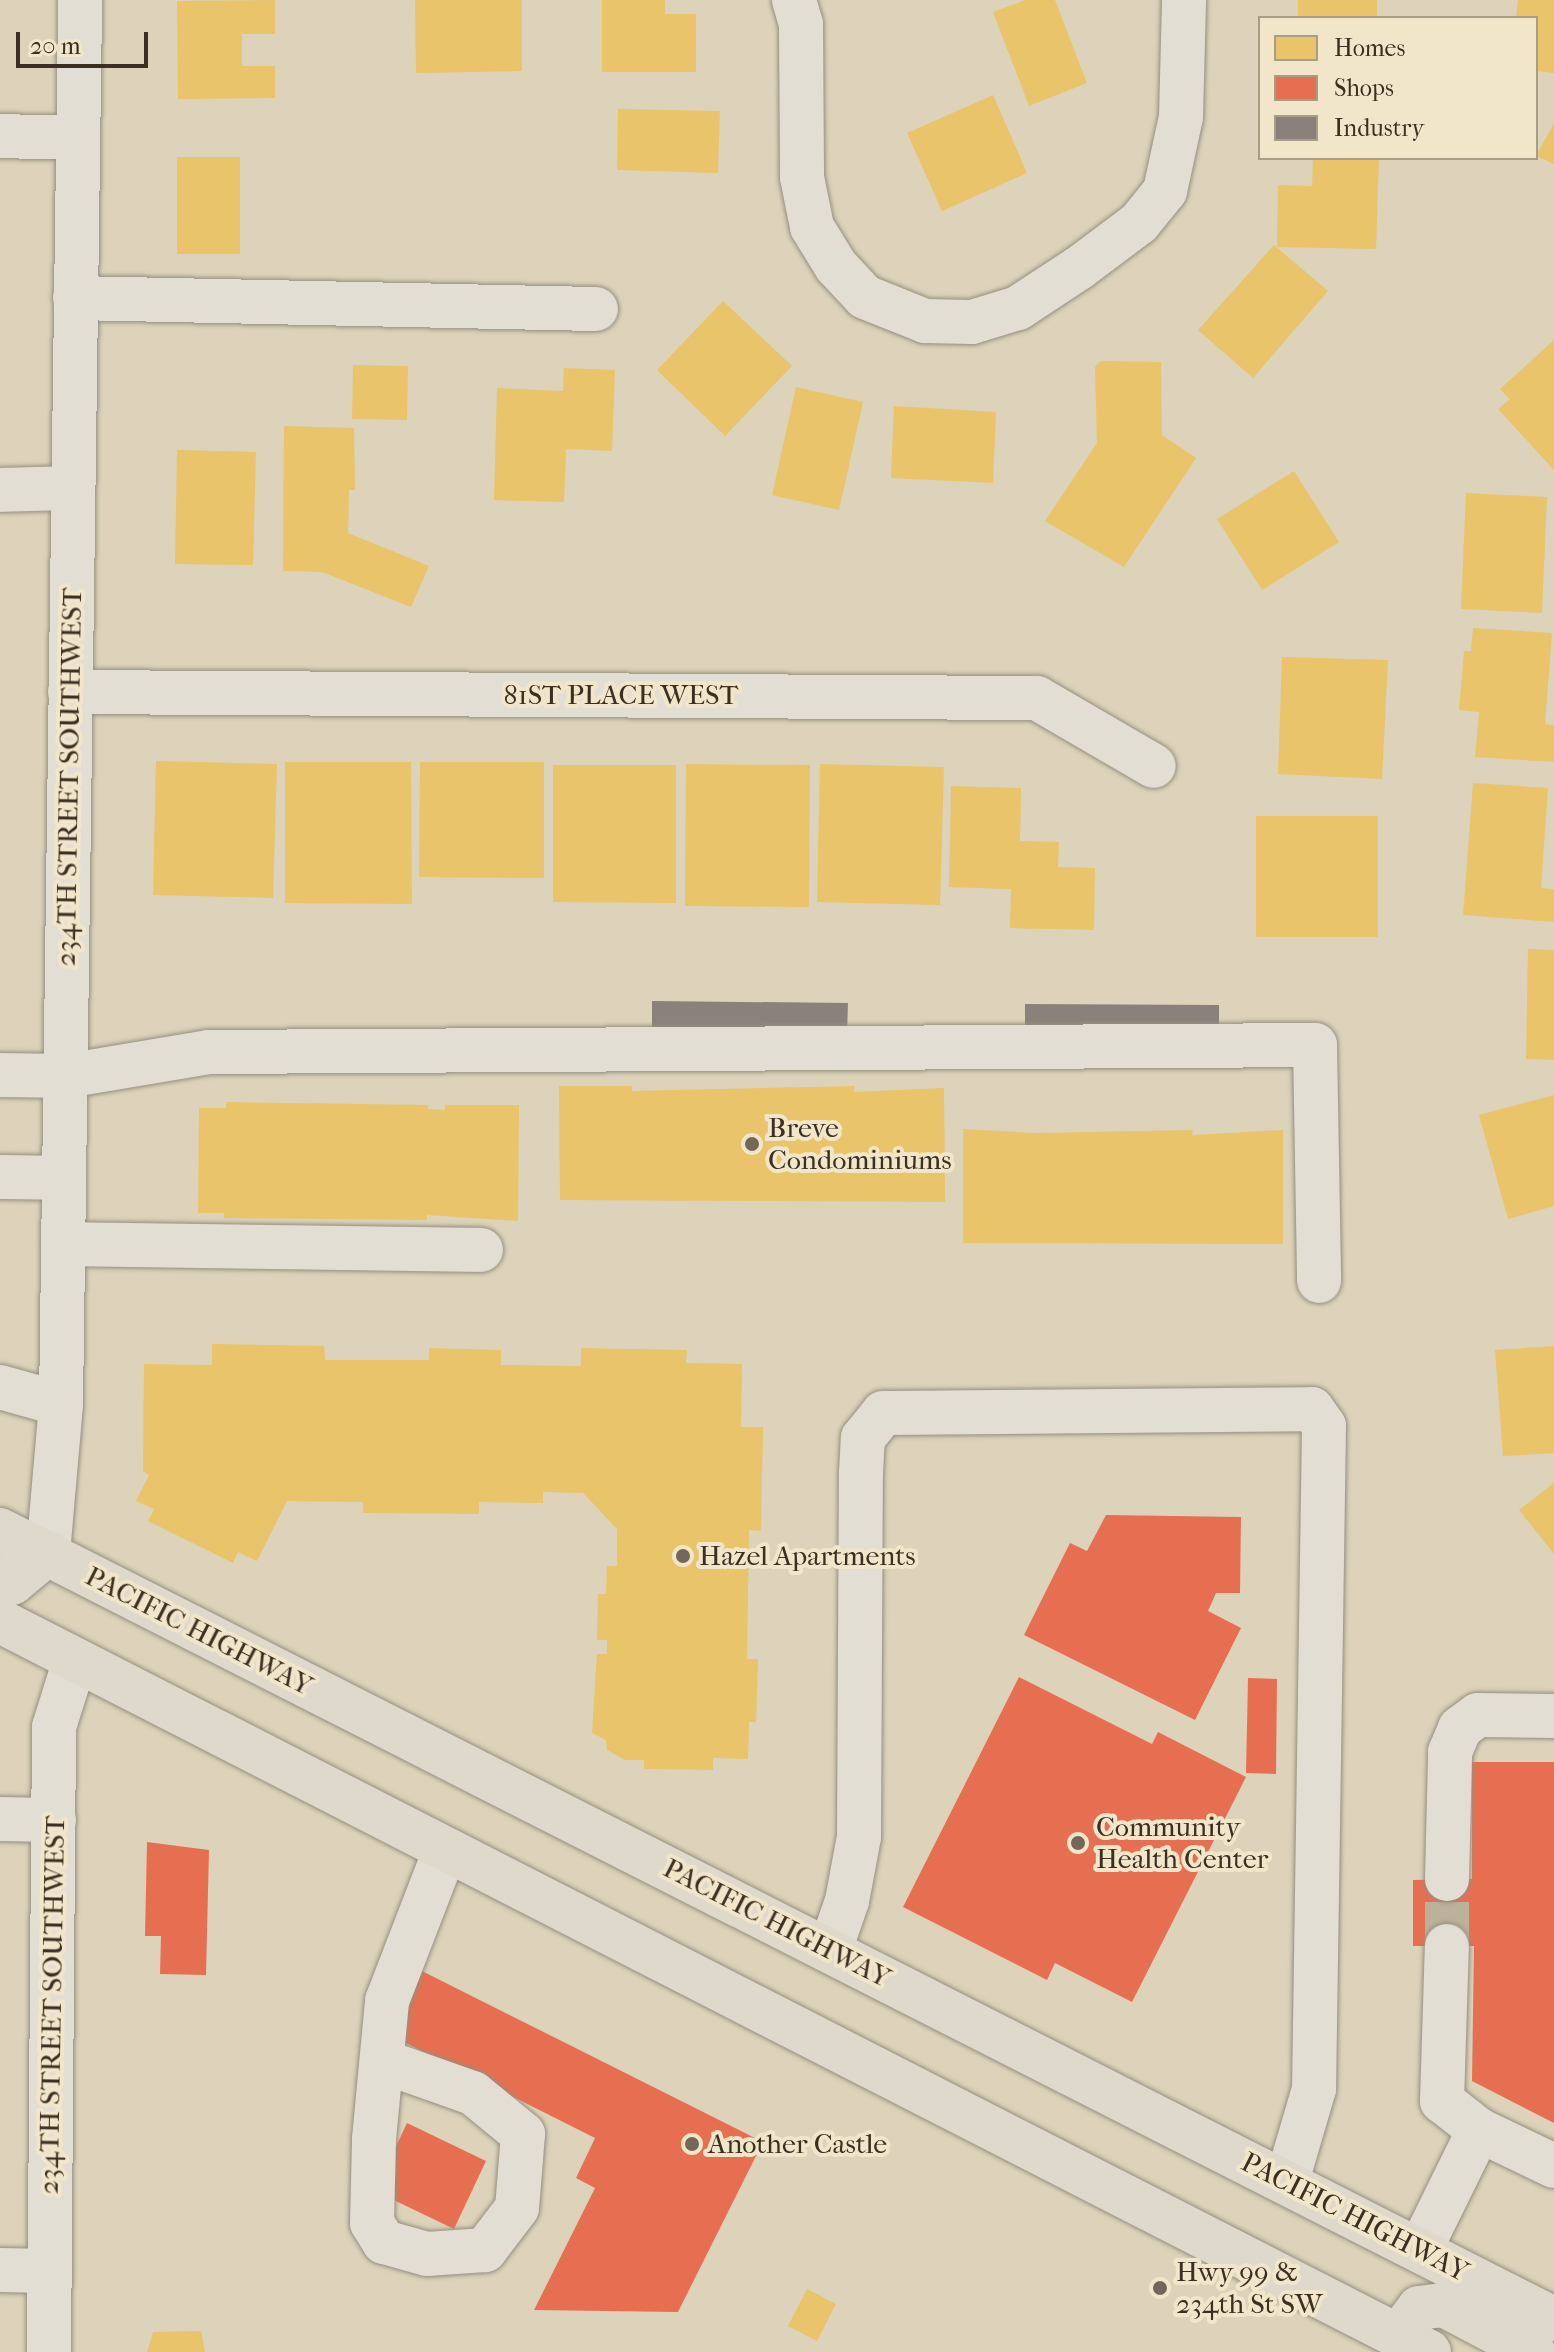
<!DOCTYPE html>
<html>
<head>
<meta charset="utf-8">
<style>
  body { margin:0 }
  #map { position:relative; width:1554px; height:2352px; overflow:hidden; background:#dcd3ba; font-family:"IM FELL French Canon",serif }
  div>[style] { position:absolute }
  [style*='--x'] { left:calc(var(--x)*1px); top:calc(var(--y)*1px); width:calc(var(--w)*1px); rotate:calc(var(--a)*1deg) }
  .homes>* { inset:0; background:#e9c46a }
  .shops>* { inset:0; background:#e76f51 }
  .industry>* { inset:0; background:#8a817c }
  .minor-tunnel>* { height:44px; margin-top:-22px; transform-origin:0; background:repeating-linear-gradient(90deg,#bcb29b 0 44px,transparent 0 66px) }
  .roads { filter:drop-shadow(0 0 2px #958f7f) drop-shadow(0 0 2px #958f7f) }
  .minor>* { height:44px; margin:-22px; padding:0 22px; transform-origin:22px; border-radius:22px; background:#e3ded3 }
  .major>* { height:44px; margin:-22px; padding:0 22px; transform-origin:22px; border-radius:22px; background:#ded9cb }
  .highway>* { height:44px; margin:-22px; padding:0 22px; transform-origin:22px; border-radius:22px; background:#ded9cb }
  .dots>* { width:22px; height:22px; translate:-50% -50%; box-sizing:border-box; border:4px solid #f1e6ca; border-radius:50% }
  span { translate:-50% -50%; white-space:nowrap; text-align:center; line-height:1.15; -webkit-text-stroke:8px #f1e6ca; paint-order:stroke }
  .street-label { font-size:28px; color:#3a2f21 }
  .poi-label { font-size:28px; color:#3a2f21 }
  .left { translate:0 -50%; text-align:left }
  .legend { position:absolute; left:1258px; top:16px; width:280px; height:144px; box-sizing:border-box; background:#f1e6ca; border:2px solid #a89d86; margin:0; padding:10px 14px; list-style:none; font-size:24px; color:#3a2f21 }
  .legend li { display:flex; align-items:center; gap:16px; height:40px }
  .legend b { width:40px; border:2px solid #a89d86 }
  .scale { position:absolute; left:16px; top:32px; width:132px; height:36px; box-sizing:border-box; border:4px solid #3a2f21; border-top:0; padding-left:10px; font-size:24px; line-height:28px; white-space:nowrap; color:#3a2f21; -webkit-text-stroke:6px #f1e6ca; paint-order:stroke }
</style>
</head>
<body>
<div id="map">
  <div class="homes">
    <div style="clip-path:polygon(275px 0,275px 34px,242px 34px,242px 66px,275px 66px,275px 98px,178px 99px,177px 1px)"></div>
    <div style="clip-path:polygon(415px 0,522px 0,522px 71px,416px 73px)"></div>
    <div style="clip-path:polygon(602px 0,665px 0,665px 14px,696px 14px,696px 72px,602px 72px)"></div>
    <div style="clip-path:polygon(1025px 0,1055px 0,1087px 83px,1029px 106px,993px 12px)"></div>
    <div style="clip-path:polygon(1298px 0,1377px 0,1377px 18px,1298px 18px)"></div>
    <div style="clip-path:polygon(1518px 0,1554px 0,1554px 73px,1536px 71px,1536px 18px,1516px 18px)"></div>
    <div style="clip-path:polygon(993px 95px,1027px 173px,942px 211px,907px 133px)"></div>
    <div style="clip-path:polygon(618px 109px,720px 111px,718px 173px,617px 170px)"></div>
    <div style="clip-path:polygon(1554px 123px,1554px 164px,1536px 156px)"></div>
    <div style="clip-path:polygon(177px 157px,240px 157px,240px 254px,177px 254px)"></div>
    <div style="clip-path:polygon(1313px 158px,1379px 158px,1376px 249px,1277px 247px,1278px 185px,1312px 186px)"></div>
    <div style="clip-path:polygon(1274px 245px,1328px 291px,1253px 378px,1198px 330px)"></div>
    <div style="clip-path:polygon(723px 301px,792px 366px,725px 436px,657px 370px)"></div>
    <div style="clip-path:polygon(1554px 340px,1554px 470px,1498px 409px,1510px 399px,1500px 389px)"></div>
    <div style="clip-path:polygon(1101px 361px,1161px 362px,1162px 435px,1196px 458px,1124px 567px,1045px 521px,1097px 443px,1095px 367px)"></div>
    <div style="clip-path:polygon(353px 365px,408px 366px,407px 420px,352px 419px)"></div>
    <div style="clip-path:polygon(564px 368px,615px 370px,612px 451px,566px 449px,564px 502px,494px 500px,497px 388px,563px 391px)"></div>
    <div style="clip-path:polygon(796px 387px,863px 402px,839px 510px,772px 495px)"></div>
    <div style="clip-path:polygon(894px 406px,996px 412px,993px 483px,891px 478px)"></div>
    <div style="clip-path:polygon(284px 426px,354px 428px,355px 490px,349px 490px,348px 533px,429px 566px,411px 607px,322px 572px,283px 571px)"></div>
    <div style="clip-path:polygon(177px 450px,256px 452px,253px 565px,175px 564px)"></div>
    <div style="clip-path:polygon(1294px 471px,1339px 542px,1262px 590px,1217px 519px)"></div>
    <div style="clip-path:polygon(1466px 493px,1547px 497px,1542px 613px,1461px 609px)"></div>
    <div style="clip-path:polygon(1473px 628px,1552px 633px,1545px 724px,1554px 725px,1554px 762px,1475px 757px,1479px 712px,1459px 710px,1464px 651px,1471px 651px)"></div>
    <div style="clip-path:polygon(1282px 657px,1388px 660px,1382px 779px,1278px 774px)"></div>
    <div style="clip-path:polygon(156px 761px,277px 764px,273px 898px,153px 895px)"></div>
    <div style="clip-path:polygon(285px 762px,411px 762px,412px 904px,285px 903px)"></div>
    <div style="clip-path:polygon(420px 762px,544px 762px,544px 878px,419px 877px)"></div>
    <div style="clip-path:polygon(686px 764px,810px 765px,809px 907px,685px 906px)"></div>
    <div style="clip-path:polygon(820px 764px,944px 767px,940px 905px,817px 902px)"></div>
    <div style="clip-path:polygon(553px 765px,676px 765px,676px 903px,553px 902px)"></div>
    <div style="clip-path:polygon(1473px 783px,1548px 788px,1541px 888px,1554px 889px,1554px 922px,1463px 915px)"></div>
    <div style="clip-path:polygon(951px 786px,1021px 788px,1020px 841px,1059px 842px,1058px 867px,1095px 868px,1094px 930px,1010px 928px,1011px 889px,949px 887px)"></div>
    <div style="clip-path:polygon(1256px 816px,1378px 816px,1378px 937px,1256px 937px)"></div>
    <div style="clip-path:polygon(1528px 949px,1554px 950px,1554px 1060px,1526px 1059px)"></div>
    <div style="clip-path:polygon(559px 1086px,632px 1086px,632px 1091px,855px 1086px,854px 1092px,944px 1088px,945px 1202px,560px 1200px)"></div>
    <div style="clip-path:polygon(1554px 1095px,1554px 1206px,1508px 1219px,1479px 1115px)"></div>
    <div style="clip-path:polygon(226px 1102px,428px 1105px,428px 1109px,445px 1110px,445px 1105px,519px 1105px,518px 1221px,427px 1215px,427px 1220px,224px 1218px,224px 1213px,198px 1213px,199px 1108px,226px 1108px)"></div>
    <div style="clip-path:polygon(963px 1129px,1036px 1133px,1193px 1130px,1192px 1135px,1283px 1130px,1283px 1244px,963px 1243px)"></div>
    <div style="clip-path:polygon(212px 1344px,324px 1346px,325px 1360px,429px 1360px,429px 1348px,501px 1350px,501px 1365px,581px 1366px,581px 1348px,687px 1350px,686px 1363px,742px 1364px,741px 1427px,763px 1427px,761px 1531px,749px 1530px,747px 1659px,758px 1659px,756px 1722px,749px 1722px,748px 1759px,713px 1758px,713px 1770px,644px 1769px,644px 1760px,625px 1760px,607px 1750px,606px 1740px,592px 1733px,597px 1654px,607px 1654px,607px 1640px,597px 1640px,598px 1594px,606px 1594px,607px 1566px,617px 1566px,617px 1529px,583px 1493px,543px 1492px,543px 1503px,479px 1502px,479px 1514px,363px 1513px,363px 1502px,287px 1501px,257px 1561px,238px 1552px,233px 1563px,148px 1521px,154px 1509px,136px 1501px,149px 1475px,143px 1471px,144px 1364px,212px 1365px)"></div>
    <div style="clip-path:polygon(1554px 1346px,1554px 1453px,1503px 1456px,1495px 1350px)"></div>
    <div style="clip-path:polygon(1554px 1483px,1554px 1554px,1519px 1510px)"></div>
    <div style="clip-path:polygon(807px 2289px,836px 2304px,817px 2341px,788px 2326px)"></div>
    <div style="clip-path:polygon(201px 2331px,205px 2352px,147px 2352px,153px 2332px)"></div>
  </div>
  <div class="shops">
    <div style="clip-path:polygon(1106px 1515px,1241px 1517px,1240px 1593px,1216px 1593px,1208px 1611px,1241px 1628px,1195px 1720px,1024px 1635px,1070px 1543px,1087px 1551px)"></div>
    <div style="clip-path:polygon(1019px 1677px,1152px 1744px,1158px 1732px,1246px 1777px,1132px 2002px,1055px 1963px,1047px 1980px,903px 1907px)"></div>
    <div style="clip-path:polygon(1248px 1678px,1277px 1679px,1276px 1774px,1246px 1773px)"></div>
    <div style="clip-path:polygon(1472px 1762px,1554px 1762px,1554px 2123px,1472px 2081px,1474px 1946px,1413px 1946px,1413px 1880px,1472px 1879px)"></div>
    <div style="clip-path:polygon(147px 1842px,209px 1850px,206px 1975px,160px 1974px,161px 1936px,145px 1936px)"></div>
    <div style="clip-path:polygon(422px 1971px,763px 2142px,678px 2312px,534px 2310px,595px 2188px,576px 2178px,595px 2138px,390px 2035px)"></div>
    <div style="clip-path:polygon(407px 2123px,486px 2161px,454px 2229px,375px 2191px)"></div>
  </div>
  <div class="industry">
    <div style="clip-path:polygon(652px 1001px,848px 1003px,847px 1034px,652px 1032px)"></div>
    <div style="clip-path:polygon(1025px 1004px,1219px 1005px,1219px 1041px,1025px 1040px)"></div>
  </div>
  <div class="minor-tunnel">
    <div style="--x:1447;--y:1946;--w:67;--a:-90"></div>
  </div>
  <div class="roads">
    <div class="minor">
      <div style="--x:794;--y:0;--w:25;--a:74"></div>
      <div style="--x:801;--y:24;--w:153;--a:89.6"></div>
      <div style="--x:802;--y:177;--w:51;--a:78.7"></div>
      <div style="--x:812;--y:227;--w:46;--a:58.4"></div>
      <div style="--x:836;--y:266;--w:42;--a:46.9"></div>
      <div style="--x:865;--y:297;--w:65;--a:21.8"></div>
      <div style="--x:925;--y:321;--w:47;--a:1.2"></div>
      <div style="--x:972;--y:322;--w:48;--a:-16.9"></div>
      <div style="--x:1018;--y:308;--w:73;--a:-33.3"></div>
      <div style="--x:1079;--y:268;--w:75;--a:-36.9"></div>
      <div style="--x:1139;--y:223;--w:41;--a:-50.9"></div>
      <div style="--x:1165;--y:191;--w:76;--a:-77.8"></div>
      <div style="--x:1181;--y:117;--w:117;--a:-88.5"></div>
      <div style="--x:0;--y:136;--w:77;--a:1.5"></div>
      <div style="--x:75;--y:298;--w:521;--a:1.21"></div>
      <div style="--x:0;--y:490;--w:72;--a:-1.6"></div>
      <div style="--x:70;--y:692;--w:967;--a:0.36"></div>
      <div style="--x:1037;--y:698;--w:135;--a:30.2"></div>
      <div style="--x:0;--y:1075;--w:66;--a:0.9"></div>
      <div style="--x:66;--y:1076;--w:145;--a:-9.5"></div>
      <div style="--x:209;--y:1052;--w:1106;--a:-0.36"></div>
      <div style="--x:1315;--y:1045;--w:236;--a:89"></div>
      <div style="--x:0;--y:1177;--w:64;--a:0.9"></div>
      <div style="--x:63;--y:1244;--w:418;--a:0.8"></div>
      <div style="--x:0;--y:1387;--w:63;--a:15.6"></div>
      <div style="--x:48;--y:1553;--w:150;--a:-85"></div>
      <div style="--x:61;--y:1404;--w:1404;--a:-89.22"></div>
      <div style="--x:0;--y:1819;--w:54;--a:1.1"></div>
      <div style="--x:1447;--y:1879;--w:127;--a:-88.6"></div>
      <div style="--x:1450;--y:1752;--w:26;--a:-67"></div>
      <div style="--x:1460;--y:1728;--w:22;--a:-36"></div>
      <div style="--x:1478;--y:1715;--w:76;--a:0.8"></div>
      <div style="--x:830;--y:1950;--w:52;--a:-70.9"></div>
      <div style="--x:847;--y:1901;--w:65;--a:-79.4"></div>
      <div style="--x:859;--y:1837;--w:364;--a:-89.7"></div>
      <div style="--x:861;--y:1473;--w:35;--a:-87"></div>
      <div style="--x:863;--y:1438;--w:32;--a:-51"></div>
      <div style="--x:883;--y:1413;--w:429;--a:-0.5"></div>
      <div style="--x:1312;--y:1409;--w:21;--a:55"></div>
      <div style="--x:1324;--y:1426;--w:663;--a:90.86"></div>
      <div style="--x:1314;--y:2089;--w:96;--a:106.4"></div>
      <div style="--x:382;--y:2061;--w:96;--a:19.4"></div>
      <div style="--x:473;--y:2093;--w:65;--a:39.4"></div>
      <div style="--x:523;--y:2134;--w:74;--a:94.6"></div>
      <div style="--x:517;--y:2208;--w:53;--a:127.3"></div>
      <div style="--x:485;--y:2250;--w:58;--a:176.1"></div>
      <div style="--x:427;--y:2254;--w:45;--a:-164.4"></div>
      <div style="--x:384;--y:2242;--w:22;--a:-122"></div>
      <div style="--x:372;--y:2223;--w:84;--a:-88.6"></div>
      <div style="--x:374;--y:2139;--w:139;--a:-84.6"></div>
      <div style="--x:387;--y:2001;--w:161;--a:-68.9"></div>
      <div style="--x:1479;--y:2130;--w:83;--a:25.6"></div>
      <div style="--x:1420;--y:2250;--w:134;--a:-63.8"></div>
      <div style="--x:1479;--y:2130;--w:47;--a:-141.9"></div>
      <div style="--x:1442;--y:2101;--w:155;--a:-88.2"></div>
      <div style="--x:0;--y:2270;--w:50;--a:1.1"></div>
      <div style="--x:49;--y:2352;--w:625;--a:-89.54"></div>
      <div style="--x:54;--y:1727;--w:70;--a:-72.6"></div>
    </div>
    <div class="major">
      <div style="--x:0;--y:1577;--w:13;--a:27"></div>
      <div style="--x:12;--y:1583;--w:47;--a:-39.8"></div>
      <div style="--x:1398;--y:2336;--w:35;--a:-53"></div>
      <div style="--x:1419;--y:2308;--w:25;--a:-7"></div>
      <div style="--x:1444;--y:2305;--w:101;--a:27.8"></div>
    </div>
    <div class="highway">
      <div style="--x:0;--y:1530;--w:1743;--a:26.92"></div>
      <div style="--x:0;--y:1621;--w:1605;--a:27.09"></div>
    </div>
  </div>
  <div class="dots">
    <div style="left:752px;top:1144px;background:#736857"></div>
    <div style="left:683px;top:1556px;background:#736857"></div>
    <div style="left:1078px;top:1843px;background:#736857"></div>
    <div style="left:692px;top:2144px;background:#736857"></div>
    <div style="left:1160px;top:2288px;background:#736857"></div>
  </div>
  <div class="street-label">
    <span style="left:621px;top:695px">81ST PLACE WEST</span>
    <span style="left:69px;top:777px;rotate:-89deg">234TH STREET SOUTHWEST</span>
    <span style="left:199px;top:1631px;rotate:27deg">PACIFIC HIGHWAY</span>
    <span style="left:777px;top:1923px;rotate:27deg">PACIFIC HIGHWAY</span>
    <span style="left:52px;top:2005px;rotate:-89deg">234TH STREET SOUTHWEST</span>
    <span style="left:1355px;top:2217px;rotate:27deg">PACIFIC HIGHWAY</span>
  </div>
  <div class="poi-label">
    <span class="left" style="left:768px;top:1144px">Breve<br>Condominiums</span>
    <span class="left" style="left:699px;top:1556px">Hazel Apartments</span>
    <span class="left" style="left:1096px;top:1843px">Community<br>Health Center</span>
    <span class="left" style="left:708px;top:2144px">Another Castle</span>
    <span class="left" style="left:1176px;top:2288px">Hwy 99 &amp;<br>234th St SW</span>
  </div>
  <ul class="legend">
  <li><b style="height:22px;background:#e9c46a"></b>Homes</li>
  <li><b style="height:22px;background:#e76f51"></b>Shops</li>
  <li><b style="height:22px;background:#8a817c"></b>Industry</li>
  </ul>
  <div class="scale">20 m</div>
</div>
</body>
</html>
